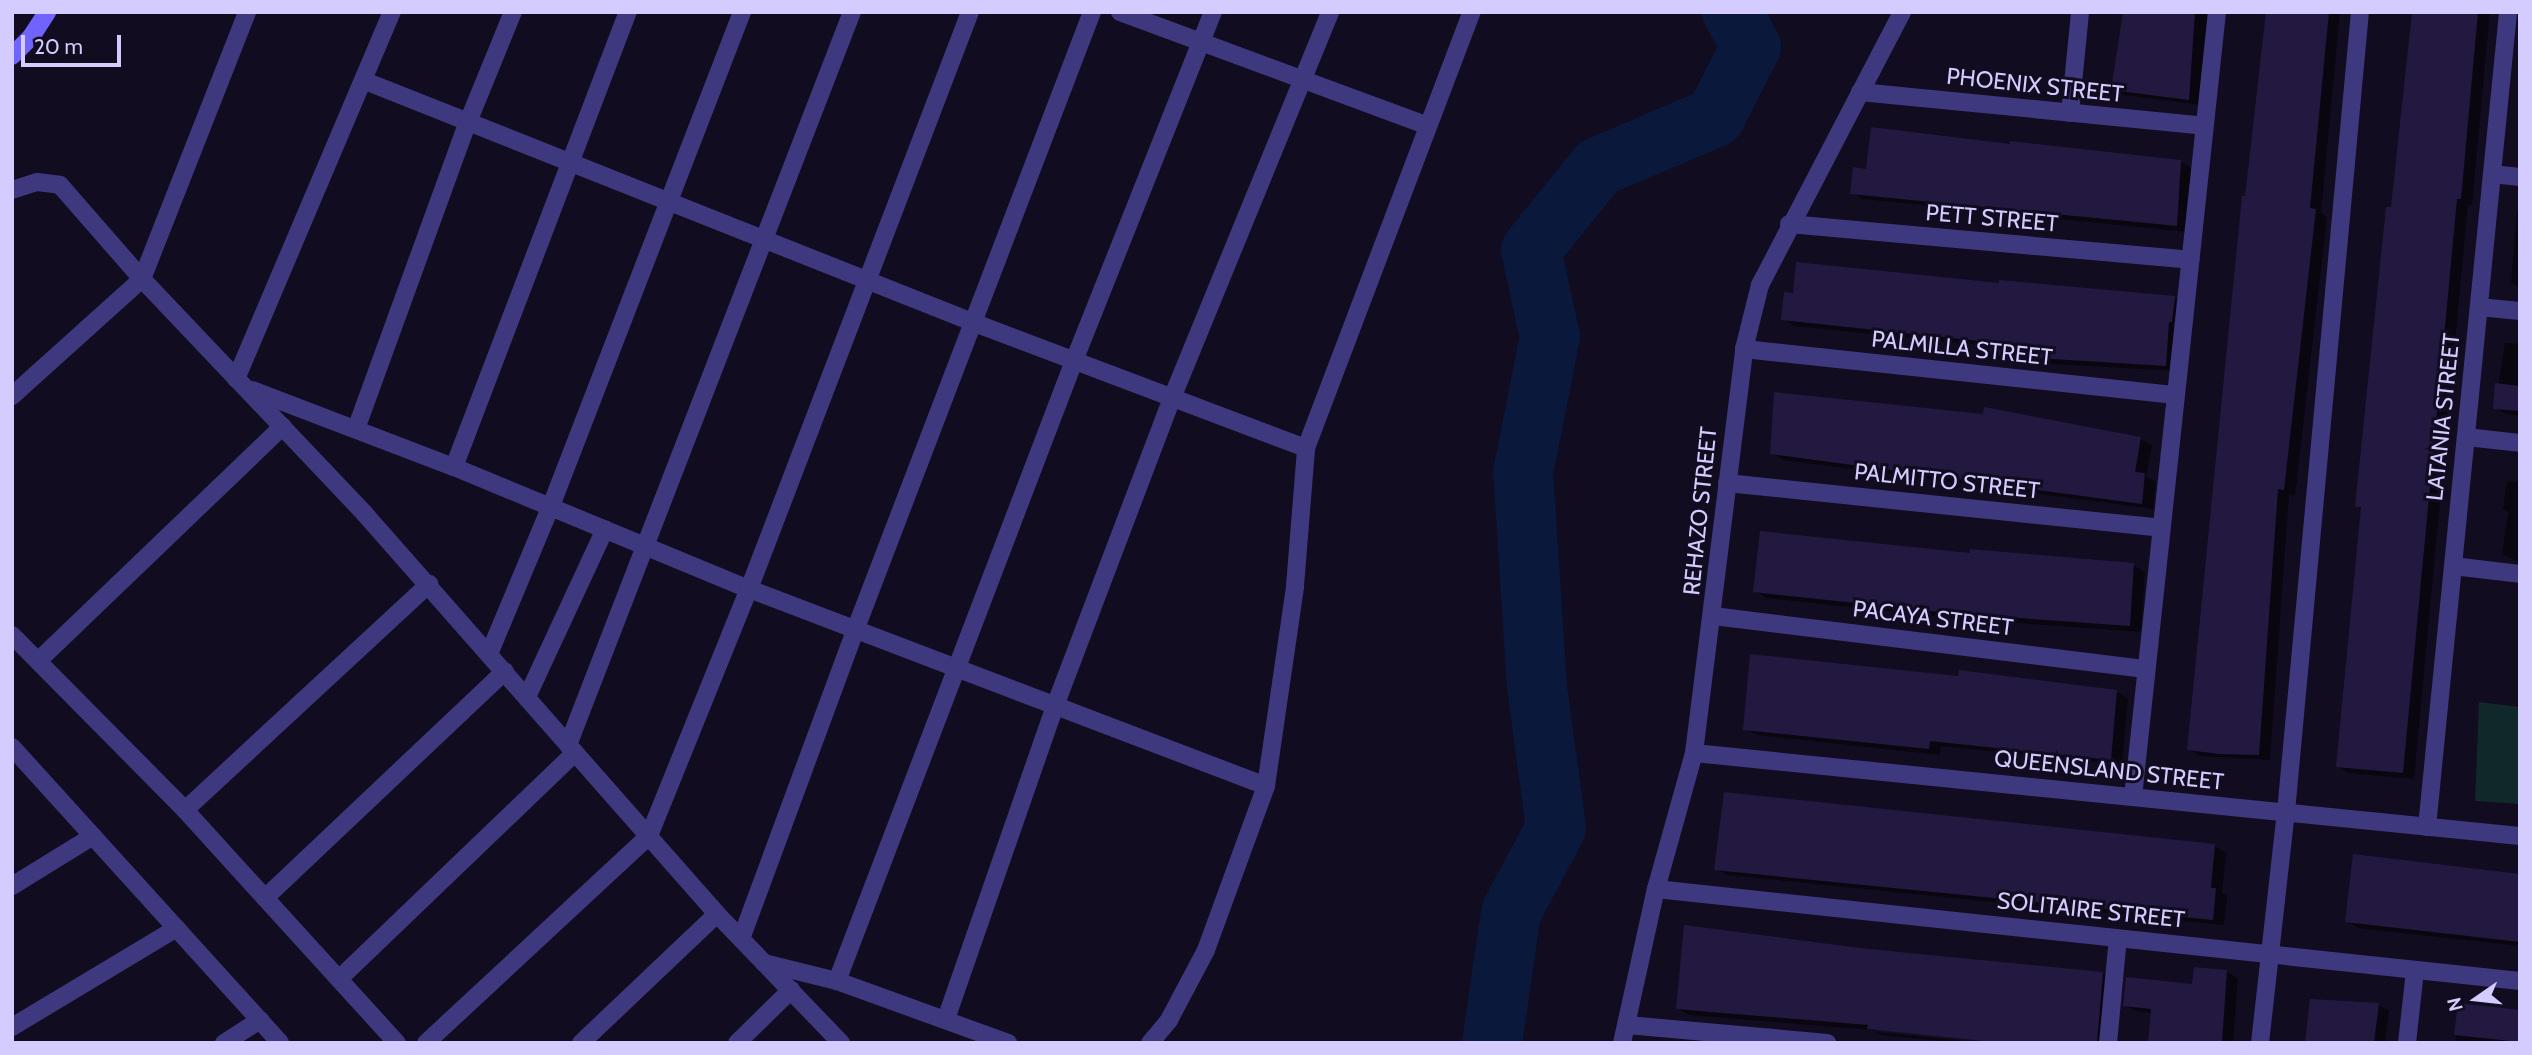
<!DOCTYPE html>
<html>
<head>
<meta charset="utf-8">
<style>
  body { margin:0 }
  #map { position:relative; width:2532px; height:1055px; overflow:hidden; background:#110c1f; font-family:Cabin,sans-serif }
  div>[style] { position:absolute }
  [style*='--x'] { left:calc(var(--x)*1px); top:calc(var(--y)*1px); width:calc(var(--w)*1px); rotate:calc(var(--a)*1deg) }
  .green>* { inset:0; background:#102829 }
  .shadow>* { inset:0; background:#0007 }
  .river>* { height:60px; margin:-30px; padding:0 30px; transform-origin:30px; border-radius:30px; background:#09183b }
  .building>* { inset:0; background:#231940 }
  .street>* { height:18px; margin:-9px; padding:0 9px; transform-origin:9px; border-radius:9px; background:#3e387e }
  .secondary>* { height:18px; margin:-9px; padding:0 9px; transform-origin:9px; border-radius:9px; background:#7063fe }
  span { translate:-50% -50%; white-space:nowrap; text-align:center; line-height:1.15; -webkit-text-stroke:6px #110c1f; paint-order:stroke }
  .street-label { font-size:23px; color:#d4cbff }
  .frame { position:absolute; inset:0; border:14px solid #d4cbff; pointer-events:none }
  .north { position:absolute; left:2441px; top:964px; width:70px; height:70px; -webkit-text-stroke:5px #110c1f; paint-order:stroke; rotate:256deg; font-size:19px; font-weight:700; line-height:28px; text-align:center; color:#d4cbff }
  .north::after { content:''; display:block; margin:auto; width:24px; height:32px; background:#d4cbff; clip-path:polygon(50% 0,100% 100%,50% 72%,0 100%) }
  .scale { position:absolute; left:21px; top:35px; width:100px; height:32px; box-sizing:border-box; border:4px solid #d4cbff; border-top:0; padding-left:9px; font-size:21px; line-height:24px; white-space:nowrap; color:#d4cbff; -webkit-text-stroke:5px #110c1f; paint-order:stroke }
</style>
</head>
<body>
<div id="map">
  <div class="green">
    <div style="clip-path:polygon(2479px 702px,2520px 707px,2520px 804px,2475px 801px)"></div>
  </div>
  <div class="shadow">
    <div style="clip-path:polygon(2125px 12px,2207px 12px,2200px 105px,2124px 95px,2113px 89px)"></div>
    <div style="clip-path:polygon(2267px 12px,2340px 12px,2321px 213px,2327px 217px,2295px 496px,2289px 495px,2270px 760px,2200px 756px,2188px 749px)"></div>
    <div style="clip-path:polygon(2414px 12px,2490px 12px,2472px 205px,2468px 204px,2414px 779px,2349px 773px,2338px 766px,2363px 509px,2357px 506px)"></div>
    <div style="clip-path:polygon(2012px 146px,2180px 162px,2192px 168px,2188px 232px,1863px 199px,1852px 193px,1868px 171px)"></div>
    <div style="clip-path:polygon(2517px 212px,2520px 212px,2520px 288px,2511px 283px)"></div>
    <div style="clip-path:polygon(2001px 285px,2175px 298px,2186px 304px,2177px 371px,2002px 361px,1991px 354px,1991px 346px,1794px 326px,1783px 319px)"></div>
    <div style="clip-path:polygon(2505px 343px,2520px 344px,2520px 416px,2506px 414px,2495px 408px)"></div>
    <div style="clip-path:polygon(2140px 439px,2152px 445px,2146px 476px,2156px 482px,2153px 509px,1784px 460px,1772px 453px)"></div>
    <div style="clip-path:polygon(2507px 481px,2520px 482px,2520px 562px,2502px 555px,2508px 512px,2503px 509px)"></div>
    <div style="clip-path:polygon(1971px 555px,2133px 565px,2145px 572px,2141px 632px,1962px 619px,1766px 598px,1755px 591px)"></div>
    <div style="clip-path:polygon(2117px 692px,2128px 699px,2122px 765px,1941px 746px,1940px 755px,1757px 735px,1745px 729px)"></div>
    <div style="clip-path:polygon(2215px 846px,2226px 853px,2222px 893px,2227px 896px,2224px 925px,1727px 875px,1716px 869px)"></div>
    <div style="clip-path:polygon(2520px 876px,2520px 946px,2358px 928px,2347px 921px)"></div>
    <div style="clip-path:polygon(1859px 950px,2103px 973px,2114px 980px,2108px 1043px,2022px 1043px,1872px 1028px,1876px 1032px,1986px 1043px,1960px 1043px,1881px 1035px,1872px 1030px,1689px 1015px,1678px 1009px)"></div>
    <div style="clip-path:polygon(2195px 969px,2227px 972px,2238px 978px,2233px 1043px,2149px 1043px,2152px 1013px,2136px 1011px,2125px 1005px,2194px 985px)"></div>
    <div style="clip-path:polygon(2378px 1005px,2389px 1011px,2385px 1043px,2307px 1043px)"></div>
    <div style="clip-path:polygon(2459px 1005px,2520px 1012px,2520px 1043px,2455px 1043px)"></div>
  </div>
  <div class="river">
    <div style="--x:1492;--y:1043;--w:132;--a:-81.7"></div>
    <div style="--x:1511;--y:912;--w:95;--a:-61.8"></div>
    <div style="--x:1556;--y:828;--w:142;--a:-97.7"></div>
    <div style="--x:1537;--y:687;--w:214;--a:-93.7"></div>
    <div style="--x:1523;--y:473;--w:139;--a:-78.8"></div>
    <div style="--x:1550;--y:337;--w:89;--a:-102.3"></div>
    <div style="--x:1531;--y:250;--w:107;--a:-51.1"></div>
    <div style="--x:1598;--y:167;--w:127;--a:-23.1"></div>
    <div style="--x:1715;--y:117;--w:79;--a:-62.8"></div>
    <div style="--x:1751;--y:47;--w:40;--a:-118"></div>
  </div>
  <div class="building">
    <div style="clip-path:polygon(2123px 12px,2195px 12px,2189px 100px,2111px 90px)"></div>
    <div style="clip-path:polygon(2266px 12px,2329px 12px,2310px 208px,2316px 209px,2284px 490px,2278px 489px,2259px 755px,2219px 754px,2187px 750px,2242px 196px,2245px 196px)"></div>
    <div style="clip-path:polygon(2412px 12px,2478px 12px,2461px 199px,2457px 199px,2403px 773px,2336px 767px,2361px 507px,2355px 507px,2386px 207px,2391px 207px)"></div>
    <div style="clip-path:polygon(1871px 127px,2010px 144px,2010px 141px,2181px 160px,2177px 226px,1850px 194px,1853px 167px,1866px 169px)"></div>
    <div style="clip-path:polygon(1796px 262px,1999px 283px,1999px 280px,2175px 296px,2172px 322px,2169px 322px,2166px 366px,1989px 355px,1990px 342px,1781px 320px,1784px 292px,1793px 293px)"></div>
    <div style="clip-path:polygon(2495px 383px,2520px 386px,2520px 411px,2493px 409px)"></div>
    <div style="clip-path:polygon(1774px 392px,1983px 414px,1984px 407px,2141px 437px,2135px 472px,2145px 473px,2142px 504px,1770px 454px)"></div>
    <div style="clip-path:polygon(1760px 531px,1970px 553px,1970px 549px,2134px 563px,2130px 626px,1949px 613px,1753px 592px)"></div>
    <div style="clip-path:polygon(1750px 654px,1958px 676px,1959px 670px,2117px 690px,2111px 760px,1930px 741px,1929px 749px,1743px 730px)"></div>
    <div style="clip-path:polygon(1724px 792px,2215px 844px,2211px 888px,2216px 888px,2213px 920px,1714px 870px)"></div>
    <div style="clip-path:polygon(2353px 854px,2520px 874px,2520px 942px,2345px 922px)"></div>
    <div style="clip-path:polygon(1684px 925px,1859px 948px,2103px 972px,2097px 1043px,2004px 1043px,1867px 1029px,1868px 1025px,1676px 1009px)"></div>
    <div style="clip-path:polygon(2194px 967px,2227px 970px,2222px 1043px,2148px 1043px,2151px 1009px,2123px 1006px,2126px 977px,2192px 984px)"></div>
    <div style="clip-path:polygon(2310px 999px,2379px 1003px,2374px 1043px,2305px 1043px)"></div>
    <div style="clip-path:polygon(2458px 1003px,2520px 1010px,2520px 1042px,2454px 1035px)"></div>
  </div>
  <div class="street">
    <div style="--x:1120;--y:12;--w:328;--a:20.3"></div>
    <div style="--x:365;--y:81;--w:653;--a:21.65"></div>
    <div style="--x:972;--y:322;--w:357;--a:20.7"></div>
    <div style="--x:1860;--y:92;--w:346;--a:5.6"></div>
    <div style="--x:2070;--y:113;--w:101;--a:-84.3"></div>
    <div style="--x:2492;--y:174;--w:28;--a:6"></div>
    <div style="--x:12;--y:190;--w:26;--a:-18"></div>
    <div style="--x:37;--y:182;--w:23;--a:7"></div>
    <div style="--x:60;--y:185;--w:125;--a:48.9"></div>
    <div style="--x:142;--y:279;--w:323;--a:46.5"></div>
    <div style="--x:364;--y:513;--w:534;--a:48.64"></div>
    <div style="--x:717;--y:914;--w:179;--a:46.1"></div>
    <div style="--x:1789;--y:224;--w:403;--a:5.1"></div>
    <div style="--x:2479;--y:307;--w:41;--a:5.6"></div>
    <div style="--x:1744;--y:349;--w:434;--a:6.1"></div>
    <div style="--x:236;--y:379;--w:399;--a:-67"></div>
    <div style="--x:252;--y:390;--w:216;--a:20.9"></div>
    <div style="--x:454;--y:467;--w:319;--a:22.5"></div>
    <div style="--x:749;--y:589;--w:553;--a:20.86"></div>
    <div style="--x:12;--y:396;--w:175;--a:-42"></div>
    <div style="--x:142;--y:279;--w:287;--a:-68.5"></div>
    <div style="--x:356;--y:429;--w:327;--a:-70"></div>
    <div style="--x:468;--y:122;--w:119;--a:-67.8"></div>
    <div style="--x:2466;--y:437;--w:54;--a:6.3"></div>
    <div style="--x:454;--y:467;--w:487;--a:-69.1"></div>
    <div style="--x:1727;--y:483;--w:436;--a:5.9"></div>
    <div style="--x:2453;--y:566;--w:67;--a:6.8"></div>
    <div style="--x:1713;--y:616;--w:436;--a:7"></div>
    <div style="--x:12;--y:635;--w:246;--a:45.3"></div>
    <div style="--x:185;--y:810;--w:315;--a:47.7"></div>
    <div style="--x:489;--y:654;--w:160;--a:-67.3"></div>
    <div style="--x:551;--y:506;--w:530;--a:-68.86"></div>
    <div style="--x:38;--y:661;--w:339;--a:-43.8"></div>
    <div style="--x:527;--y:697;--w:185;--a:-65.1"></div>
    <div style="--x:568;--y:745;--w:786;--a:-68.82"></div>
    <div style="--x:12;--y:747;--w:399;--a:47.8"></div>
    <div style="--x:1694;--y:753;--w:830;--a:5.74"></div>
    <div style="--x:2133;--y:797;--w:789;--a:-83.89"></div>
    <div style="--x:185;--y:810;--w:333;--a:-42.8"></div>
    <div style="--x:2427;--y:827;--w:819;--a:-84.32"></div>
    <div style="--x:12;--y:886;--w:95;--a:-31.7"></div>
    <div style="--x:1656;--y:889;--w:869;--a:6.08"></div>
    <div style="--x:265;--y:898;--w:330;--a:-43.4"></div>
    <div style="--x:741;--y:939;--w:332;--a:-69.7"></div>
    <div style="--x:856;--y:628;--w:660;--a:-69.04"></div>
    <div style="--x:764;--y:963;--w:75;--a:13.9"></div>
    <div style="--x:837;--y:981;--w:182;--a:19.9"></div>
    <div style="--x:339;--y:979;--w:327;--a:-43.8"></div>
    <div style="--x:837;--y:981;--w:664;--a:-69.08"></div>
    <div style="--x:1074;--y:361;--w:376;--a:-68.3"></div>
    <div style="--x:946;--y:1019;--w:331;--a:-70.8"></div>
    <div style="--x:1055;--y:706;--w:329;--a:-69.2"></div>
    <div style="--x:1172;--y:398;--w:417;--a:-67.7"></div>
    <div style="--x:1627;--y:1025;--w:201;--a:5.1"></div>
    <div style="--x:12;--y:1027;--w:192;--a:-31"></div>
    <div style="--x:224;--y:1043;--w:43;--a:-32.6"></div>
    <div style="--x:426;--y:1043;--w:304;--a:-42.9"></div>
    <div style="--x:649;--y:836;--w:266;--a:-68"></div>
    <div style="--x:749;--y:589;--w:618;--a:-69.04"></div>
    <div style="--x:581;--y:1043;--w:187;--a:-43.5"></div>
    <div style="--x:737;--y:1043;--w:76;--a:-44.5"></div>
    <div style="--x:1150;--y:1043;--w:30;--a:-50"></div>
    <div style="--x:1169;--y:1020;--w:79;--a:-62.1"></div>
    <div style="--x:1206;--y:950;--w:175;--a:-69.9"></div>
    <div style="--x:1266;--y:786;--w:202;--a:-81.7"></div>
    <div style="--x:1295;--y:586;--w:138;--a:-85.4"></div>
    <div style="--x:1306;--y:448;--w:467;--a:-69.2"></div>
    <div style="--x:1622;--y:1043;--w:158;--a:-77.6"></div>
    <div style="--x:1656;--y:889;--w:141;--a:-74.4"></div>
    <div style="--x:1694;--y:753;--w:407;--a:-82.9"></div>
    <div style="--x:1744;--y:349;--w:66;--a:-76"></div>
    <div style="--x:1760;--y:285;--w:308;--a:-62.5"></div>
    <div style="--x:2108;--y:1043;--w:105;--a:-84.6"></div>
    <div style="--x:2260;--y:1043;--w:232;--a:-83.6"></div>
    <div style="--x:2286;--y:812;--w:803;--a:-84.72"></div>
    <div style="--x:2407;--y:1043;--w:73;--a:-83.7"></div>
  </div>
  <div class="secondary">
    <div style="--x:12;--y:56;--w:27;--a:-45"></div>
    <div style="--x:31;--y:37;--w:30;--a:-57"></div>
  </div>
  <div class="street-label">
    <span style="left:2035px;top:85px;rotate:6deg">PHOENIX STREET</span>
    <span style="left:1992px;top:218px;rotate:5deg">PETT STREET</span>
    <span style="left:1962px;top:348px;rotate:6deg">PALMILLA STREET</span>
    <span style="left:2443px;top:417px;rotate:-84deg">LATANIA STREET</span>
    <span style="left:1947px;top:481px;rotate:6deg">PALMITTO STREET</span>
    <span style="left:1700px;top:511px;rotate:-84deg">REHAZO STREET</span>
    <span style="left:1933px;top:618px;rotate:7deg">PACAYA STREET</span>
    <span style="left:2109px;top:770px;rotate:6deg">QUEENSLAND STREET</span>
    <span style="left:2091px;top:910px;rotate:6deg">SOLITAIRE STREET</span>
  </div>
  <div class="frame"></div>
  <div class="north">N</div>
  <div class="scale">20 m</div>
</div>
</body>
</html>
